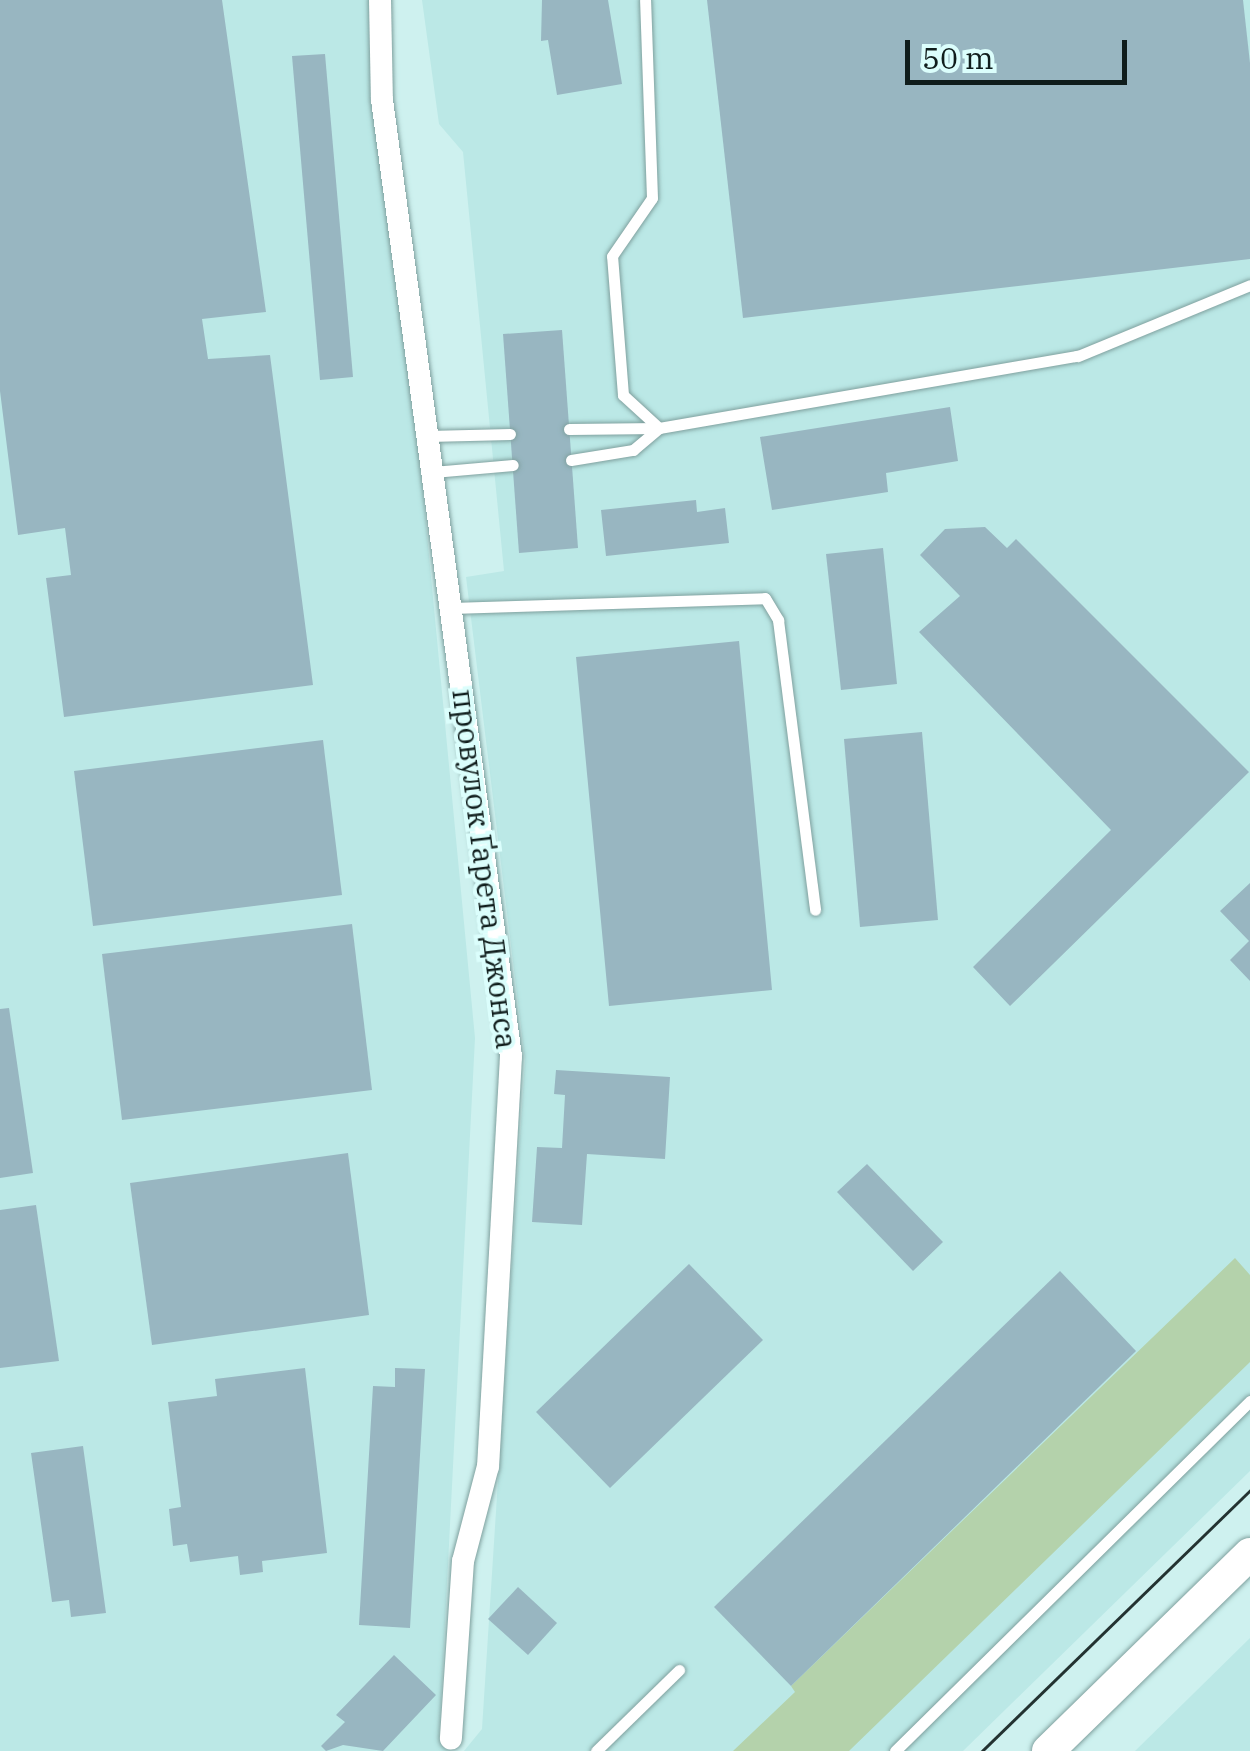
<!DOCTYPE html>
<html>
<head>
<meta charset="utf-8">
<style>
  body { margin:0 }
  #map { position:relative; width:1250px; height:1751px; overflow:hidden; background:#cef1ef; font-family:"IBM Plex Serif",serif }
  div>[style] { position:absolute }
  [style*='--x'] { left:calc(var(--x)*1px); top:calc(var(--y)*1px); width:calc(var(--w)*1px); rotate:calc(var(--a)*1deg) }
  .built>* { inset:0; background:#bbe8e6 }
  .green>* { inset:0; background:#b4d2ab }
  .building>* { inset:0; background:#98b6c1 }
  .roads { filter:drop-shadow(0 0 2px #7fa09e) drop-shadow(0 0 2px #7fa09e) }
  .service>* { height:11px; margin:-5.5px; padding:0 5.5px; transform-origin:5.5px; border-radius:5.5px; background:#fff }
  .minor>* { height:22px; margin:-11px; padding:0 11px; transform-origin:11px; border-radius:11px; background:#fff }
  .secondary>* { height:32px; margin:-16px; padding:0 16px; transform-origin:16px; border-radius:16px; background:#fff }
  .tram>* { height:2.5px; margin:-1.25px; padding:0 1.25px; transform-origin:1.25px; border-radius:1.25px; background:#233231 }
  span { translate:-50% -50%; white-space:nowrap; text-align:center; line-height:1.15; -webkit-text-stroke:8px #dbfefc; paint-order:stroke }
  .street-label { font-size:30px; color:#101d1c }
  .scale { position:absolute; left:905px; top:40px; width:222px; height:45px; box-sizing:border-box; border:5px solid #101d1c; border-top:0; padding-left:12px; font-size:30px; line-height:35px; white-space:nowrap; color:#101d1c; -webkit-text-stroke:8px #dbfefc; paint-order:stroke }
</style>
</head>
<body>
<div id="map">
  <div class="built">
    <div style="clip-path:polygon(0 0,376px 0,475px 1038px,439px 1739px,451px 1751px,0 1751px)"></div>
    <div style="clip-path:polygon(422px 0,1250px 0,1250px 1471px,963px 1751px,464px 1751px,482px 1729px,525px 1060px,466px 577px,504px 571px,463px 152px,439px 124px)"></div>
    <div style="clip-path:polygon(1250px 1638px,1250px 1751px,1135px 1751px)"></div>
  </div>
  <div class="green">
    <div style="clip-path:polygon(1235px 1258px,1250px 1275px,1250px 1362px,849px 1751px,733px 1751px,795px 1692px,791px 1686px)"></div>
  </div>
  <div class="building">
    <div style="clip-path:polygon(0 0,222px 0,266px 312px,202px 319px,208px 359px,270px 355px,313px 685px,64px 717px,46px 578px,71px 575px,65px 528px,18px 535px,0 391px)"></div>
    <div style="clip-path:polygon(542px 0,608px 0,622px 84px,557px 95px,548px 40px,541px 41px)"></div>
    <div style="clip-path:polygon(707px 0,1243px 0,1250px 63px,1250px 259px,743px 318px)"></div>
    <div style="clip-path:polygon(325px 54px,353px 377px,320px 380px,292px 56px)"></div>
    <div style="clip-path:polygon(562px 330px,578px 548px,519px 553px,503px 334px)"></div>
    <div style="clip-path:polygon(950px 407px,958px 461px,886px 473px,888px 492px,772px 510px,760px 437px)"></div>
    <div style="clip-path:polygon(696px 500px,697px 512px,725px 508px,729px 543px,606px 556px,601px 510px)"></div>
    <div style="clip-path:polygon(985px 527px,1007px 548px,1016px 539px,1249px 772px,1010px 1006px,973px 967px,1111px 830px,919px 632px,960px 596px,920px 555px,945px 529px)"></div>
    <div style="clip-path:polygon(883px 548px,897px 684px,841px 690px,826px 554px)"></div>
    <div style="clip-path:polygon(739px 641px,772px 990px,609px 1006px,576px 657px)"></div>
    <div style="clip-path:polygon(922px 732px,938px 920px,860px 927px,844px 739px)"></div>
    <div style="clip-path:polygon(323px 740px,342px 895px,93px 926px,74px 771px)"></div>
    <div style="clip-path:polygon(1250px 883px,1250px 981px,1230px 960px,1249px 941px,1220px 911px)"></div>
    <div style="clip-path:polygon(352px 924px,372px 1090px,122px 1120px,102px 954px)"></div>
    <div style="clip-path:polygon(9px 1008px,33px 1173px,0 1178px,0 1009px)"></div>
    <div style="clip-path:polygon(556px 1070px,670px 1077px,665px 1159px,587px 1154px,582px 1225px,532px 1222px,537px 1147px,562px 1148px,565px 1095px,554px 1094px)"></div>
    <div style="clip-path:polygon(348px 1153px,369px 1315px,152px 1345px,130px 1183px)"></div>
    <div style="clip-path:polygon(867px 1164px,943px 1242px,913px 1271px,837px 1192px)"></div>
    <div style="clip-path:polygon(36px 1205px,59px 1361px,0 1368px,0 1210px)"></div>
    <div style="clip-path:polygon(689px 1264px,763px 1340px,610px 1488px,536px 1412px)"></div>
    <div style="clip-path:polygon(1060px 1271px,1136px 1351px,791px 1686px,714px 1607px)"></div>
    <div style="clip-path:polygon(305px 1368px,327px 1553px,262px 1561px,263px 1572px,240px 1575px,238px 1556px,190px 1562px,187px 1544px,173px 1546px,169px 1509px,181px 1507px,168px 1402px,217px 1396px,215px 1379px)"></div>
    <div style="clip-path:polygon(395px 1368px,425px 1369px,410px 1628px,359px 1625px,373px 1386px,395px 1387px)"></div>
    <div style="clip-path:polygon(83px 1446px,106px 1613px,71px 1617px,69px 1600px,52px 1602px,31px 1453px)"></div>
    <div style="clip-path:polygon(518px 1587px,557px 1623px,528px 1655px,488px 1619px)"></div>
    <div style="clip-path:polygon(394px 1655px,436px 1695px,383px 1751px,343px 1745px,326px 1751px,321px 1746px,345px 1722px,336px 1715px)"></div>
  </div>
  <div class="roads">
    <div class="service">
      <div style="--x:569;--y:429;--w:90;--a:-0.6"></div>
      <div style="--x:659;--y:428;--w:425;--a:-9.8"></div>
      <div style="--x:1078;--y:356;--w:186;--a:-22.4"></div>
      <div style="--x:428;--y:436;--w:82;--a:-1.4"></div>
      <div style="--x:571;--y:460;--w:63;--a:-9.2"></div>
      <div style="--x:633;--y:450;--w:34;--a:-40"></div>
      <div style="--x:659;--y:428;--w:49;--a:-137.5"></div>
      <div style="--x:623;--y:395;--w:139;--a:-94.5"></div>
      <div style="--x:612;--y:256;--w:70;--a:-55.4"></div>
      <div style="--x:652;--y:198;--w:198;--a:-92"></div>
      <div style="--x:433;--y:472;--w:80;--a:-5"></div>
      <div style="--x:451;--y:608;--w:314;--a:-1.8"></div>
      <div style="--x:765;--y:598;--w:26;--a:59"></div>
      <div style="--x:778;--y:620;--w:292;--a:82.7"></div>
      <div style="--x:596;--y:1751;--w:116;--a:-44.3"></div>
      <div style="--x:895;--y:1751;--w:499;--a:-44.6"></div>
    </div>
    <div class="minor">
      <div style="--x:380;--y:0;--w:100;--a:88.9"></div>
      <div style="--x:382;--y:100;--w:965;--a:82.32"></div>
      <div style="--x:511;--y:1056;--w:411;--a:93.2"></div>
      <div style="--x:488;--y:1466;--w:98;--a:104.7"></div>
      <div style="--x:463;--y:1561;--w:178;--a:93.9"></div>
    </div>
    <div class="secondary">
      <div style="--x:1048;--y:1751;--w:282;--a:-44.3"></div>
    </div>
  </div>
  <div class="tram">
    <div style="--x:982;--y:1751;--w:374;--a:-44.2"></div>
  </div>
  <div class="street-label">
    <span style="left:485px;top:869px;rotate:83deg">провулок Ґарета Джонса</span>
  </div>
  <div class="scale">50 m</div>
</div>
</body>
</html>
